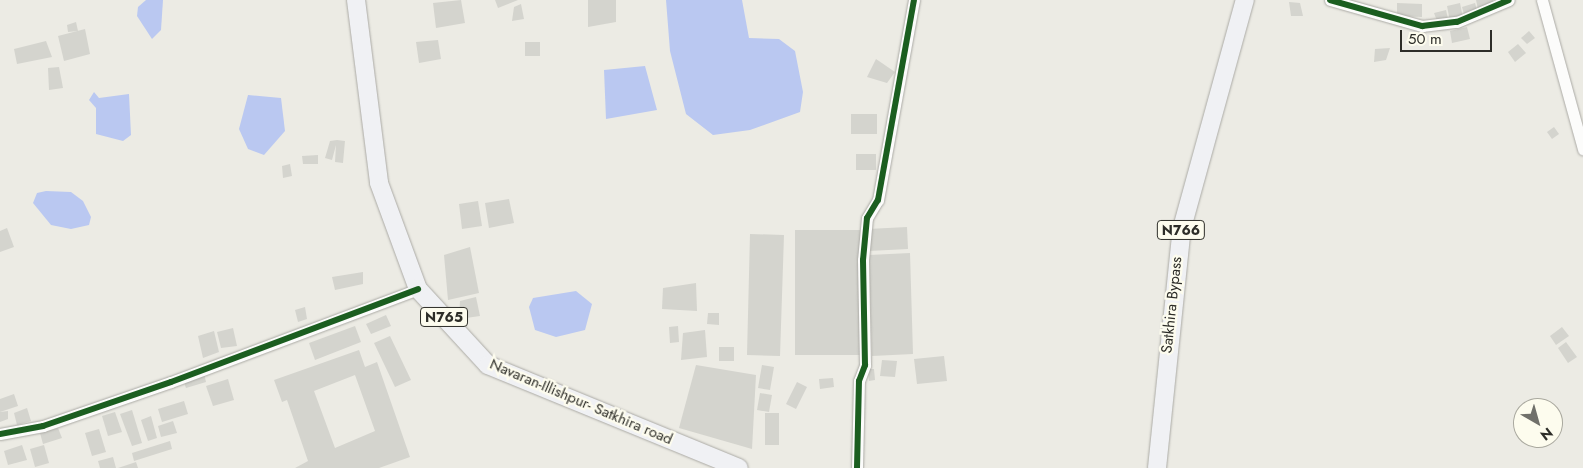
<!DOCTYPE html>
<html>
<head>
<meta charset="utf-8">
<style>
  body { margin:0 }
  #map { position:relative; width:1583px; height:468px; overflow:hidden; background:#ecebe4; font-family:Jost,sans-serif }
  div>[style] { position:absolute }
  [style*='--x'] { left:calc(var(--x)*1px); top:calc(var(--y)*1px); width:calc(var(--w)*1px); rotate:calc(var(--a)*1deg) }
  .water>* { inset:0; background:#bac8f1 }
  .building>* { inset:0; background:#d4d4ce }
  .roads { filter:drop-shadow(0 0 1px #abaaa5) drop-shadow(0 0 1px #abaaa5) }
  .minor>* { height:11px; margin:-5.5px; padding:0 5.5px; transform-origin:5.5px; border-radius:5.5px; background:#fcfcfb }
  .trunk>* { height:18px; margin:-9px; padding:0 9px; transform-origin:9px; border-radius:9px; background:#f0f1f4 }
  .cycleway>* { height:6px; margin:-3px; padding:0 3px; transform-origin:3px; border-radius:3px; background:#1b5e20 }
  span { translate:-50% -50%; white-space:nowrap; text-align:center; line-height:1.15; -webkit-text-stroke:4.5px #fdfcee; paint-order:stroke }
  .shield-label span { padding:1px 4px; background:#fdfcee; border:1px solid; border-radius:4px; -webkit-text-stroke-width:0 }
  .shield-label { font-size:14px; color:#2d2d28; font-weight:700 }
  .street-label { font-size:15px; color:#2d2d28 }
  .north { position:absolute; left:1513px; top:398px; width:50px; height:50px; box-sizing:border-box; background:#fdfcee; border:1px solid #aaa99f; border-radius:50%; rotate:142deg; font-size:14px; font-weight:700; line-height:20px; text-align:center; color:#2d2d28 }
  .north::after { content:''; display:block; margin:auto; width:18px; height:22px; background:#70706a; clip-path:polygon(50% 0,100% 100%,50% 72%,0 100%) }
  .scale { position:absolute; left:1400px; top:30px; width:92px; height:22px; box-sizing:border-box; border:2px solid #2d2d28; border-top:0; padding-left:6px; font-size:15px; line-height:18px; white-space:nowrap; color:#2d2d28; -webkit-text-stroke:4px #fdfcee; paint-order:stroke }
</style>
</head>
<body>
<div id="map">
  <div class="water">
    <div style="clip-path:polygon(146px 0,163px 0,161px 30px,152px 39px,137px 16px,138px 7px)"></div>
    <div style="clip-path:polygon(666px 0,742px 0,749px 38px,779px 39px,795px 51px,803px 92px,800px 112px,750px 130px,713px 135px,686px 114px,670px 51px)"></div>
    <div style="clip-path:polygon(645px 66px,657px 110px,606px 119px,604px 70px)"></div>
    <div style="clip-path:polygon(94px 92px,99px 98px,129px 94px,131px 135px,123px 141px,96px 134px,96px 108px,89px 100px)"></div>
    <div style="clip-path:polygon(248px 95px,281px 98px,285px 131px,264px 155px,248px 149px,239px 129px)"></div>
    <div style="clip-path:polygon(46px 191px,71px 192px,83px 201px,91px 217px,89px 225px,71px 229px,51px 225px,33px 203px,37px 193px)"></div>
    <div style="clip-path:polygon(576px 291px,592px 304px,585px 330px,556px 337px,535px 330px,529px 307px,533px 298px)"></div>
  </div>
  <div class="building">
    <div style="clip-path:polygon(461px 0,465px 23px,436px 28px,433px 3px)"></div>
    <div style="clip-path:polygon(495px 0,518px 0,498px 8px)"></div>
    <div style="clip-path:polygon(588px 0,616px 0,616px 22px,588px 27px)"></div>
    <div style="clip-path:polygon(1476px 0,1493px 0,1494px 5px,1478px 9px)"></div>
    <div style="clip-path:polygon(1289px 2px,1300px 3px,1303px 16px,1291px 16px)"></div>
    <div style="clip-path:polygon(1397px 3px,1422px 4px,1422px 17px,1397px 16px)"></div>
    <div style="clip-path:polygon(1460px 3px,1463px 18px,1450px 21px,1447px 6px)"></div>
    <div style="clip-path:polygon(1475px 3px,1477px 10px,1464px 14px,1462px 7px)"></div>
    <div style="clip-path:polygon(521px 4px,524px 19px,512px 21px,514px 7px)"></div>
    <div style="clip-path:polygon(1446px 10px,1448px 19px,1437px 21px,1434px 13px)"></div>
    <div style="clip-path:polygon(76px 22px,78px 31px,68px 32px,67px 25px)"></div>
    <div style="clip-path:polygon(1467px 27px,1470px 39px,1452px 43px,1450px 31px)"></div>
    <div style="clip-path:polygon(85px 29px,90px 54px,64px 61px,58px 36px)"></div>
    <div style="clip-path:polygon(1529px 31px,1535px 38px,1527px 44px,1521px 38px)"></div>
    <div style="clip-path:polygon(438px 40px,441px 59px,419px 63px,416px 42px)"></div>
    <div style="clip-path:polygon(46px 41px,52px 57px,17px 64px,14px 49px)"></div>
    <div style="clip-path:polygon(525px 42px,540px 42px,540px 56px,525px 56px)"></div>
    <div style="clip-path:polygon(1518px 44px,1526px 53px,1515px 62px,1508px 52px)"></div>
    <div style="clip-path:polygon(1390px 48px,1386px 60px,1374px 62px,1375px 49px)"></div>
    <div style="clip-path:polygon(876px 59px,895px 72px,887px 83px,867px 77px)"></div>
    <div style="clip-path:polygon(59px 67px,63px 88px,49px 90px,48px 68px)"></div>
    <div style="clip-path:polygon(851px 114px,877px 114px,877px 134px,851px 134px)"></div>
    <div style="clip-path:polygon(1554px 127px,1559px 134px,1552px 139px,1547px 132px)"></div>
    <div style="clip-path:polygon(337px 140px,345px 141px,343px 163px,335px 162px,336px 145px,332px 160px,325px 158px,330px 141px)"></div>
    <div style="clip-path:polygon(856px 154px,876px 154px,876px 170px,856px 170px)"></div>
    <div style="clip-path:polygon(318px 155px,318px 164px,303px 164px,302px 156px)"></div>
    <div style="clip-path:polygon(290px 164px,292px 176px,283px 178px,282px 166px)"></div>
    <div style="clip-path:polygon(509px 199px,514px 223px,489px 228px,485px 203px)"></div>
    <div style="clip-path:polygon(478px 201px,482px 226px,462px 229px,459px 204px)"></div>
    <div style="clip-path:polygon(907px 227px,908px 249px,869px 251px,868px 229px)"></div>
    <div style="clip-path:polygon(7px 228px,14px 247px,0 252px,0 231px)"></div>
    <div style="clip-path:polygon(795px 230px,860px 230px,861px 355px,795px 355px)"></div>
    <div style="clip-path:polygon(750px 234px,784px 235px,780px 356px,747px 355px)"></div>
    <div style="clip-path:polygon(470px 247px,479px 293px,448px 300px,444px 255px)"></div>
    <div style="clip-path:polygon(910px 253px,913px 354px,872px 356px,869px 255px)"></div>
    <div style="clip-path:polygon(363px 272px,363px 284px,335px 290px,332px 277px)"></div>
    <div style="clip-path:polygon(696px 283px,697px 311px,662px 309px,663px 288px)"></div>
    <div style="clip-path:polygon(476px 297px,480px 316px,459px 319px,460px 301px)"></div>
    <div style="clip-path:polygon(305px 307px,307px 319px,298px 322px,295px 310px)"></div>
    <div style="clip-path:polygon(708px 313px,719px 313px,719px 325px,707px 324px)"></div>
    <div style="clip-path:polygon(386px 315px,391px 326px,371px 334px,366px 324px)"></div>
    <div style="clip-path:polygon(355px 326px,361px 342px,315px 360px,309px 343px)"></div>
    <div style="clip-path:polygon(678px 326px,679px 342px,670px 343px,669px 327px)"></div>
    <div style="clip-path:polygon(1562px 327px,1569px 336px,1556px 345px,1550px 336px)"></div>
    <div style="clip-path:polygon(233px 328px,237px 346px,221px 348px,217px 332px)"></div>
    <div style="clip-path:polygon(705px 330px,707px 357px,681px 360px,683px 333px)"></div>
    <div style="clip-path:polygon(214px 331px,219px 352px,203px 358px,198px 336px)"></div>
    <div style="clip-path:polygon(390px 336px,411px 380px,395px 387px,374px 343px)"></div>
    <div style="clip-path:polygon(1566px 342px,1577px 357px,1568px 363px,1558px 348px)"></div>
    <div style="clip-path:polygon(719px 347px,734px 347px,734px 361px,719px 361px)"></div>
    <div style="clip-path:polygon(evenodd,359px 350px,365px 367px,377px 362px,410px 457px,379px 468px,295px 468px,308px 461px,287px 400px,282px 402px,274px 380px,359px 350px,355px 375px,375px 431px,335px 448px,314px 391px,355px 375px)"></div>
    <div style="clip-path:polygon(944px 356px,947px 381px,917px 384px,914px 359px)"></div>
    <div style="clip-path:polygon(882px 360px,897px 361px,895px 377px,880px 376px)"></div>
    <div style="clip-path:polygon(696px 365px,756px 375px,752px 449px,679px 428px)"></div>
    <div style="clip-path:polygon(762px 365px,774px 367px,770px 390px,758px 388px)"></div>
    <div style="clip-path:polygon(868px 369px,874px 369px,875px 380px,869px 381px)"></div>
    <div style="clip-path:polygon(204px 373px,206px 382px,186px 388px,183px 380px)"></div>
    <div style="clip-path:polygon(833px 378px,834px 387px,820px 389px,819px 379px)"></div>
    <div style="clip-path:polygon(228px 379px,234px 400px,213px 406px,206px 386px)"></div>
    <div style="clip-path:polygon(797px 382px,807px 387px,796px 409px,786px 404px)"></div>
    <div style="clip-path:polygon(760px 393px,772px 395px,769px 412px,757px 410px)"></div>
    <div style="clip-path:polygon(14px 394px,18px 406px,0 412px,0 399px)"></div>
    <div style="clip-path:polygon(184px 401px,188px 414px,162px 422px,158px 409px)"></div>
    <div style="clip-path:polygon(27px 408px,31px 421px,17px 425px,14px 413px)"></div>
    <div style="clip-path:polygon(132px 410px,142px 443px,132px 446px,120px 414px)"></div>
    <div style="clip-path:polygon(8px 411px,8px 419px,0 422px,0 412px)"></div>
    <div style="clip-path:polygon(115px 412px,122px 432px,108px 436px,102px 416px)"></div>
    <div style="clip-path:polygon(765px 413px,779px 413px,779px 445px,765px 445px)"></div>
    <div style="clip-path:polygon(151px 416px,157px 438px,148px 441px,141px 420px)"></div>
    <div style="clip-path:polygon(173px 421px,177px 433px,161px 437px,158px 426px)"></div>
    <div style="clip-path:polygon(58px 428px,62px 438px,43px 444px,40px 433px)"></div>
    <div style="clip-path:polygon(99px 429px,106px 452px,92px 456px,85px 433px)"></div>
    <div style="clip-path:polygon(170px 441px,172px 449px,134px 461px,132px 453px)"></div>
    <div style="clip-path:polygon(22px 445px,27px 460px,8px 465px,4px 451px)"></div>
    <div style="clip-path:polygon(44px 445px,49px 463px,35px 467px,30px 449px)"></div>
    <div style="clip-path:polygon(113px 457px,116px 468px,100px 468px,98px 461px)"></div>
    <div style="clip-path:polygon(136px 462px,138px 468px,118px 468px)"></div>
  </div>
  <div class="roads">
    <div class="minor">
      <div style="--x:1330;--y:0;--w:96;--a:15.8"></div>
      <div style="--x:1422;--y:26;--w:35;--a:-7"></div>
      <div style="--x:1457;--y:22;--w:56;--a:-22.9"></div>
      <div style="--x:1542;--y:0;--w:155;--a:74.6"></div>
      <div style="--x:0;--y:434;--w:44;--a:-10.5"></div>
      <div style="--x:43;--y:426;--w:135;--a:-19"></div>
      <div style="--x:171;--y:382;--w:264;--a:-20.6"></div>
      <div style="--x:857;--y:468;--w:87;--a:-88.7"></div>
      <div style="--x:859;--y:381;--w:17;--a:-69"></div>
      <div style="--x:865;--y:365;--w:105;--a:-91.1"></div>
      <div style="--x:863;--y:260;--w:42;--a:-84.6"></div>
      <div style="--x:867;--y:218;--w:21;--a:-59"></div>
      <div style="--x:878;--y:200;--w:203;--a:-79.8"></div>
    </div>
    <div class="trunk">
      <div style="--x:356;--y:0;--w:184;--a:82.8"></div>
      <div style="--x:379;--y:183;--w:113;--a:69.8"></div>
      <div style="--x:418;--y:289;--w:103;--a:47.4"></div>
      <div style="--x:488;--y:365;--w:271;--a:22.3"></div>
      <div style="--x:1157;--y:468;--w:241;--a:-84.1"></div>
      <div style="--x:1182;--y:228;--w:237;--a:-74.6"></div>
    </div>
  </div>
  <div class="cycleway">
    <div style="--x:1330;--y:0;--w:96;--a:15.8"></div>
    <div style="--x:1422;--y:26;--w:35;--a:-7"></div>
    <div style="--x:1457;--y:22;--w:56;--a:-22.9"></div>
    <div style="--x:0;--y:434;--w:44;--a:-10.5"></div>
    <div style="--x:43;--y:426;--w:135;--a:-19"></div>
    <div style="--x:171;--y:382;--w:264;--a:-20.6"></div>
    <div style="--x:857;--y:468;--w:87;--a:-88.7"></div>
    <div style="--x:859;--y:381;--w:17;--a:-69"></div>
    <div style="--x:865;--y:365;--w:105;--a:-91.1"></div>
    <div style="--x:863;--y:260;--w:42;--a:-84.6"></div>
    <div style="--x:867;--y:218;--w:21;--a:-59"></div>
    <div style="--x:878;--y:200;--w:203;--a:-79.8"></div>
  </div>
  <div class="shield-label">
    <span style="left:1181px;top:230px">N766</span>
    <span style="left:444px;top:317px">N765</span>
  </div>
  <div class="street-label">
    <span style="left:1172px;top:305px;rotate:-84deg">Satkhira Bypass</span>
    <span style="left:581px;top:402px;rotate:23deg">Navaran-Illishpur- Satkhira road</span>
  </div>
  <div class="north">N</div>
  <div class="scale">50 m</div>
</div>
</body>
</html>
